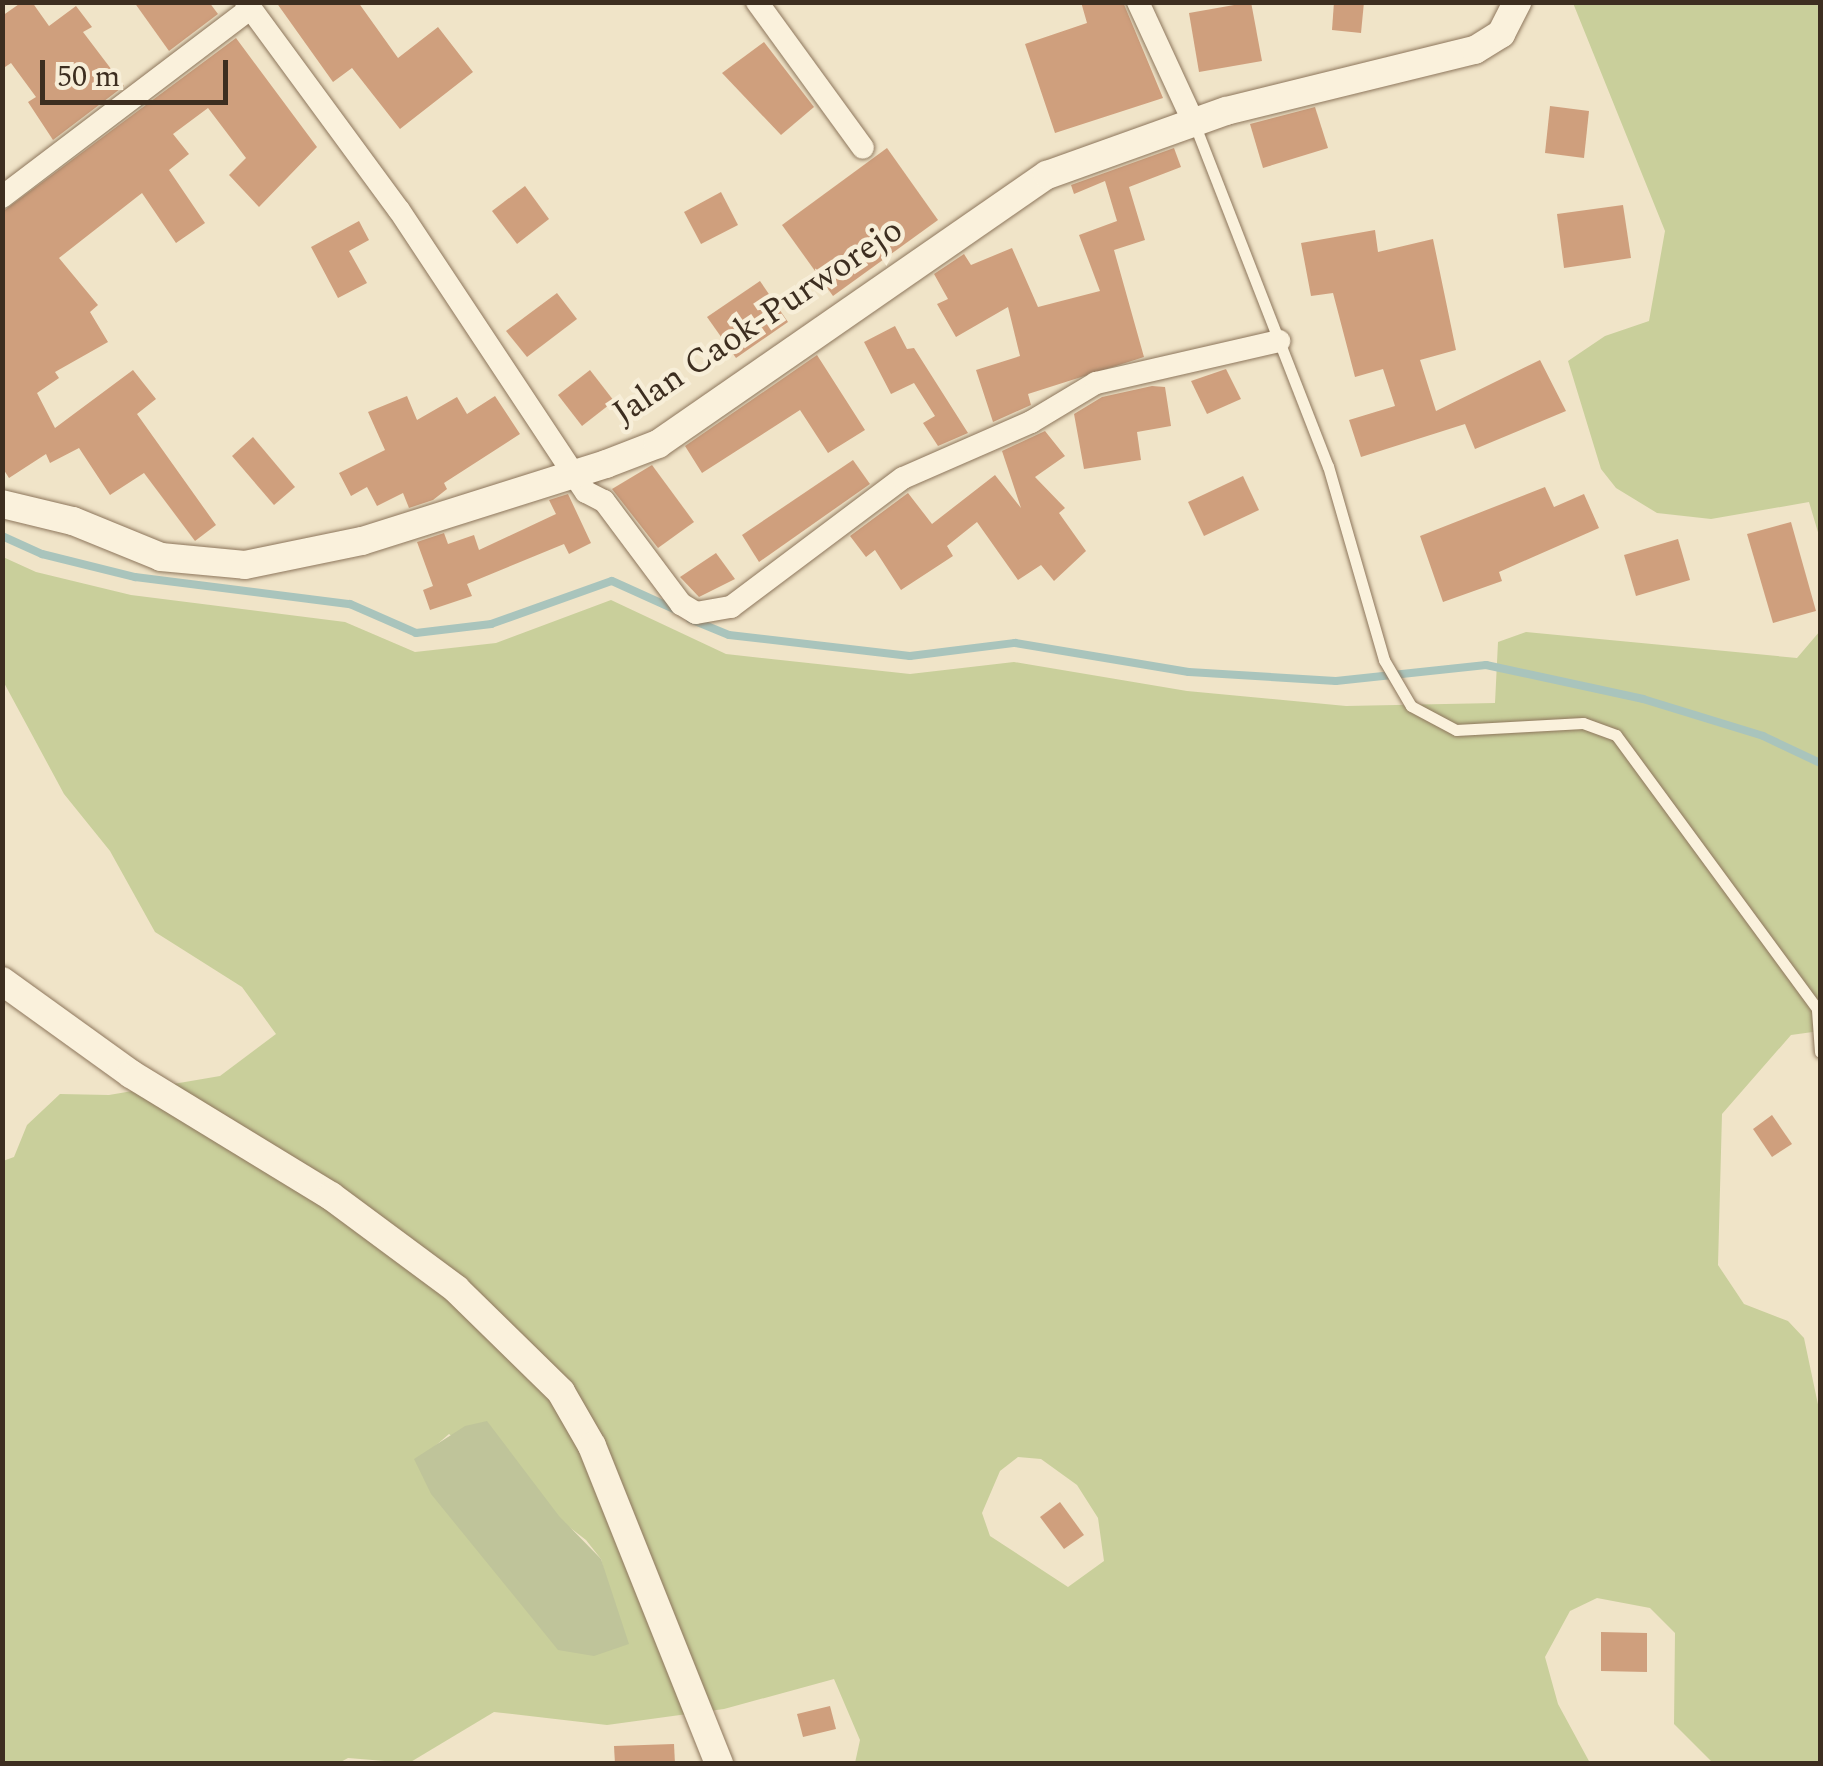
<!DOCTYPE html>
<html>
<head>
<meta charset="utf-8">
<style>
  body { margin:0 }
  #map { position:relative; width:1823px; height:1766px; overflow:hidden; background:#f0e4c8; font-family:Spectral,serif }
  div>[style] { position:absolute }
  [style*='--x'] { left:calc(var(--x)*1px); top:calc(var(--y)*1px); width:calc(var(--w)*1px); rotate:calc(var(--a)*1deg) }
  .green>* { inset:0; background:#c9cf9b }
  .cemetery>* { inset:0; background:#bfc49a }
  .stream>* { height:8px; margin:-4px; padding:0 4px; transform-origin:4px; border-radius:4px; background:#a9c4bc }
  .building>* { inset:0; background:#cf9f7d }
  .roads { filter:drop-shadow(0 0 2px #8d765c) drop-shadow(0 0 2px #8d765c) }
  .service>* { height:11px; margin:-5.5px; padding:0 5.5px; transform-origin:5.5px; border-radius:5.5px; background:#faf1dc }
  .minor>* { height:22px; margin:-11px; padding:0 11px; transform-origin:11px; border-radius:11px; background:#faf1dc }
  .tertiary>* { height:28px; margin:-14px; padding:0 14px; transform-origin:14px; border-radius:14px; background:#faf1dc }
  span { translate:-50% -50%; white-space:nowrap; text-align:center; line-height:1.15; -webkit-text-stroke:9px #f7eed8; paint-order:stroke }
  .street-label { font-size:35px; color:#3d2e20 }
  .frame { position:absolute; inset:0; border:5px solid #3d2e20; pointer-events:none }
  .scale { position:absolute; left:40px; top:60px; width:188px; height:45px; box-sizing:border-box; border:5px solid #3d2e20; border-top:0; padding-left:12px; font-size:30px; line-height:35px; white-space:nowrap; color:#3d2e20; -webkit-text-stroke:8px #f7eed8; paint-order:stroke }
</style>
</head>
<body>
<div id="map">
  <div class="green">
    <div style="clip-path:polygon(1573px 3px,1820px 3px,1820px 539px,1809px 502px,1711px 519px,1657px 513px,1616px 488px,1601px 469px,1568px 361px,1605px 336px,1649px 321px,1665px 231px)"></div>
    <div style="clip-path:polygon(evenodd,3px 557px,36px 572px,131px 595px,345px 622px,415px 652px,496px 643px,611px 600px,726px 654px,910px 674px,1014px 662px,1187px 691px,1346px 706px,1495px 703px,1498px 642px,1526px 632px,1797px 658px,1820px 631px,1820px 1031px,1791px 1035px,1722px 1114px,1718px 1265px,1744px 1304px,1788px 1321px,1804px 1338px,1820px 1414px,1820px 1763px,1713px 1763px,1674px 1724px,1675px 1633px,1650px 1608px,1597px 1598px,1570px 1611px,1545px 1657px,1558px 1704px,1590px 1763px,855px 1763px,860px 1740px,834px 1679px,724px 1709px,607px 1725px,494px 1712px,409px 1763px,348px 1758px,337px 1764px,3px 1764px,3px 1161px,14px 1157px,27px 1125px,60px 1094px,109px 1095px,220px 1076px,276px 1034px,242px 987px,155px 932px,110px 851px,64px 794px,3px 681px,3px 557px,449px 1434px,586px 1540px,601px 1559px,616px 1618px,434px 1447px,449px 1434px,3px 557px,1018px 1457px,1041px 1459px,1077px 1485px,1098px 1518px,1104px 1561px,1068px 1587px,990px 1536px,982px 1513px,1000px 1471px,1018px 1457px)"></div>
  </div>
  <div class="cemetery">
    <div style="clip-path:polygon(487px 1421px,559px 1516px,601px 1559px,629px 1644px,594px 1656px,558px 1650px,431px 1494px,414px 1459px,465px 1426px)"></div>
  </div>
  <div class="stream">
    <div style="--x:2;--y:536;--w:44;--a:24.2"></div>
    <div style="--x:42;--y:554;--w:96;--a:13.9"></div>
    <div style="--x:135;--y:577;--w:217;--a:7.2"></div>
    <div style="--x:350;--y:604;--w:72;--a:23.7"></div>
    <div style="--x:416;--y:633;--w:76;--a:-6.8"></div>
    <div style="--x:491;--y:624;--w:128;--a:-19.6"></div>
    <div style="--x:612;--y:581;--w:68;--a:24.3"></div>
    <div style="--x:690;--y:619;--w:42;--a:22.3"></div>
    <div style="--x:729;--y:635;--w:182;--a:6.6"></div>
    <div style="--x:910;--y:656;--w:106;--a:-7.1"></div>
    <div style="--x:1015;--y:643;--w:176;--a:9.5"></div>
    <div style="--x:1189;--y:672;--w:147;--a:3.5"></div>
    <div style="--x:1336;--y:681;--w:151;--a:-6.1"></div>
    <div style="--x:1486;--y:665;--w:161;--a:12.2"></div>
    <div style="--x:1643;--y:699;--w:126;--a:17.1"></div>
    <div style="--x:1763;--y:736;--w:63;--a:25.3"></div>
  </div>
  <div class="building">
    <div style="clip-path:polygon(22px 2px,32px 2px,49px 26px,76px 6px,92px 27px,83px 32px,124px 86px,53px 140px,28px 102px,36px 97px,11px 63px,2px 69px,2px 16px)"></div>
    <div style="clip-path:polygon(134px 2px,209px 2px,218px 14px,169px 51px)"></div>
    <div style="clip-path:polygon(276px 2px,358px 2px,398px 58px,438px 27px,473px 72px,400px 129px,352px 68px,333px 82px)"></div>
    <div style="clip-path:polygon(1081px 2px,1123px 2px,1163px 98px,1055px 133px,1025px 44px,1087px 23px)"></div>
    <div style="clip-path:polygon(1251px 2px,1262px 61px,1199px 72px,1189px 13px)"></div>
    <div style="clip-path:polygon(1334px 2px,1364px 2px,1361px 33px,1332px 30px)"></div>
    <div style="clip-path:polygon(236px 38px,317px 147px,259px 207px,229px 175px,246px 158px,208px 108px,173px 134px,189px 154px,169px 170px,205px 223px,176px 243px,142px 193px,59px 258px,98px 305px,90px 312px,108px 342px,55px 372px,59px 378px,37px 393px,55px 428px,133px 370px,156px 399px,137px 414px,216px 525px,195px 541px,144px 473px,110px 495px,79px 448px,50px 463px,46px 454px,9px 478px,2px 467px,2px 212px)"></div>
    <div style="clip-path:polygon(764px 42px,814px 107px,781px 135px,722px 73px)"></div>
    <div style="clip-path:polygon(1550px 106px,1589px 111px,1584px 158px,1545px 153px)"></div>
    <div style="clip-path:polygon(1315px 107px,1328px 148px,1263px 168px,1250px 124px)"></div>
    <div style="clip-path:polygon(887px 148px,938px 220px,833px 296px,782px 225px)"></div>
    <div style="clip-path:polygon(1174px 148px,1181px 167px,1129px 187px,1145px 240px,1114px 250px,1144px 357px,1028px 394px,1031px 405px,993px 422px,976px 370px,1020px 356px,1008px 307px,956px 337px,937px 304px,948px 299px,934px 274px,964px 254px,971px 265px,1012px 248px,1038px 307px,1100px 291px,1079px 235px,1117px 221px,1105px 181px,1074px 194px,1071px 185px)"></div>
    <div style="clip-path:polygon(525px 186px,549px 219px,517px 244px,492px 211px)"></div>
    <div style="clip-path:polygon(721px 192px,738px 225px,701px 244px,684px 212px)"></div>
    <div style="clip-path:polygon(1623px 205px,1631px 258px,1564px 268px,1557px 214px)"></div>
    <div style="clip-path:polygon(359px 221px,369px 240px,349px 251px,367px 283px,338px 298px,311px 247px)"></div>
    <div style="clip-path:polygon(1375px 230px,1378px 252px,1433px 239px,1456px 350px,1420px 360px,1436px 411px,1540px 360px,1566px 411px,1475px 449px,1465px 424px,1361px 457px,1349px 420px,1395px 406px,1383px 369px,1355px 377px,1333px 293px,1311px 296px,1301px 243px)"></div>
    <div style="clip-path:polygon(760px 281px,788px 322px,736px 358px,707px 317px)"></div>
    <div style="clip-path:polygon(557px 293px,577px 319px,527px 357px,506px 331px)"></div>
    <div style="clip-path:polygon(895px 326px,907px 349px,914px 348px,968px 433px,938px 446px,923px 423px,935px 416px,914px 383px,891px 394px,864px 342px)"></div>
    <div style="clip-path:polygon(817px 355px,865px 430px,828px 453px,800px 410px,702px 473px,685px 446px)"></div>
    <div style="clip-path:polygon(1226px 369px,1241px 399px,1207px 414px,1191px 381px)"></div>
    <div style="clip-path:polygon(590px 370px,614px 401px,582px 426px,558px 395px)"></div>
    <div style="clip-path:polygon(1152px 386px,1165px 387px,1171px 426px,1137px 432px,1141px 460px,1084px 469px,1074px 414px,1102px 397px)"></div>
    <div style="clip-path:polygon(407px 396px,417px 420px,457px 397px,467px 414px,495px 396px,520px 434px,444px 483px,447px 489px,433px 500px,409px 508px,403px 493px,377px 506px,367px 487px,351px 496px,339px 473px,385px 450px,368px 412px)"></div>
    <div style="clip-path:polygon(1045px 431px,1065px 456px,1035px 477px,1065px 508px,1059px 513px,1086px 551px,1054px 581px,1041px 565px,1018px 580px,977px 522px,947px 546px,953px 556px,901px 590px,875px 550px,866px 557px,850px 536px,908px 493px,932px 524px,995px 475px,1021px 508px,1002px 451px)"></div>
    <div style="clip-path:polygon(253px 437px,295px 487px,274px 505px,232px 456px)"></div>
    <div style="clip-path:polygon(853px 460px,870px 484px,759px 562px,742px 535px)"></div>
    <div style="clip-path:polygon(652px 465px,694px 522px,658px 548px,612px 489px)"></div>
    <div style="clip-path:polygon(1243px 476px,1259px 510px,1204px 536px,1188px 502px)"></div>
    <div style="clip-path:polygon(1545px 487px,1554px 507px,1584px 494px,1599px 528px,1499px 572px,1502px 581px,1443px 602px,1420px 536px)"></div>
    <div style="clip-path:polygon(568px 494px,591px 543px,569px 554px,564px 544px,467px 584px,472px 596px,430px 610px,423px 590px,433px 586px,417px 542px,444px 533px,448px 544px,474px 535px,479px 550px,556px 514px,549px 500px)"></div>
    <div style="clip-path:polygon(1791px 522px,1816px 611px,1773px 623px,1747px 534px)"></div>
    <div style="clip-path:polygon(1678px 539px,1690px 580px,1636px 596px,1624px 555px)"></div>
    <div style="clip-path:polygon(716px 553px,735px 579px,699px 597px,680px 577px)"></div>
    <div style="clip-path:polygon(1772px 1115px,1792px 1144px,1772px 1157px,1753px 1129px)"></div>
    <div style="clip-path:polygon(1060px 1502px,1084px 1535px,1064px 1549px,1040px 1517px)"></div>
    <div style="clip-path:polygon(1601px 1632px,1647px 1633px,1647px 1672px,1601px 1671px)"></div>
    <div style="clip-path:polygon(830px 1706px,836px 1729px,803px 1737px,797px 1714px)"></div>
    <div style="clip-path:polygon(674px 1744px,675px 1764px,615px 1764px,614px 1746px)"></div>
  </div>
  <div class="roads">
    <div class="service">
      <div style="--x:1194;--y:123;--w:368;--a:68.7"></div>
      <div style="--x:1328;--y:466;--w:202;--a:73.9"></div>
      <div style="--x:1384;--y:660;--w:53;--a:59.6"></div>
      <div style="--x:1411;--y:706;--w:51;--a:28.1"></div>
      <div style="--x:1456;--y:730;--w:127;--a:-3.2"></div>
      <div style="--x:1583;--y:723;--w:35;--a:20"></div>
      <div style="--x:1616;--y:735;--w:345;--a:53.7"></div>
      <div style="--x:1817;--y:1010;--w:42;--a:85.9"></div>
    </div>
    <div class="minor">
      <div style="--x:246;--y:2;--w:258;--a:53.7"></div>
      <div style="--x:399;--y:210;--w:338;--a:56.5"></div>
      <div style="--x:586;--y:492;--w:20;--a:27"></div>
      <div style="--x:604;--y:501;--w:129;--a:53.2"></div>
      <div style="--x:681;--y:604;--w:17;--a:31"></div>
      <div style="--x:696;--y:613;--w:36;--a:-10"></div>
      <div style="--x:731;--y:607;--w:215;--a:-36.9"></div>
      <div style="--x:903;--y:478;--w:140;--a:-23.6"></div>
      <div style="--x:1031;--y:422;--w:76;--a:-31"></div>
      <div style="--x:1096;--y:383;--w:188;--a:-12.9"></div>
      <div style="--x:757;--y:2;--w:180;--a:54"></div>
      <div style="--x:1138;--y:2;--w:131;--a:65.2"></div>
      <div style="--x:2;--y:197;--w:311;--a:-37.2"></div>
    </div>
    <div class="tertiary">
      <div style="--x:2;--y:504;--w:73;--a:13.5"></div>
      <div style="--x:73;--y:521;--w:95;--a:22.2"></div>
      <div style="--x:161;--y:557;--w:84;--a:5.4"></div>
      <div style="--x:245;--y:565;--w:119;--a:-11.6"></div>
      <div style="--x:362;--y:541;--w:256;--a:-17.5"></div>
      <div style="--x:606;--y:464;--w:56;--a:-21"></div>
      <div style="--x:658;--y:444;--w:473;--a:-34.7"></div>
      <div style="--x:1047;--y:175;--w:190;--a:-19.7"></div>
      <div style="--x:1226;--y:111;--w:256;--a:-13.8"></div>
      <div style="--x:1475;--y:50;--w:31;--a:-32"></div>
      <div style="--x:1501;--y:34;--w:36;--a:-63"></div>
      <div style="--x:2;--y:981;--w:159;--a:35.8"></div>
      <div style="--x:131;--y:1074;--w:234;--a:31.4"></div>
      <div style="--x:331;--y:1196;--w:156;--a:36.6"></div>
      <div style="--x:456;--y:1289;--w:147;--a:44.4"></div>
      <div style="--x:561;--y:1392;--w:62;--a:60.1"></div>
      <div style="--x:592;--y:1446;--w:342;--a:68.2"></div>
    </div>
  </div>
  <div class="street-label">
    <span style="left:758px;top:322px;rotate:-34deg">Jalan Caok-Purworejo</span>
  </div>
  <div class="frame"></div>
  <div class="scale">50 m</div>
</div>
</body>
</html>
